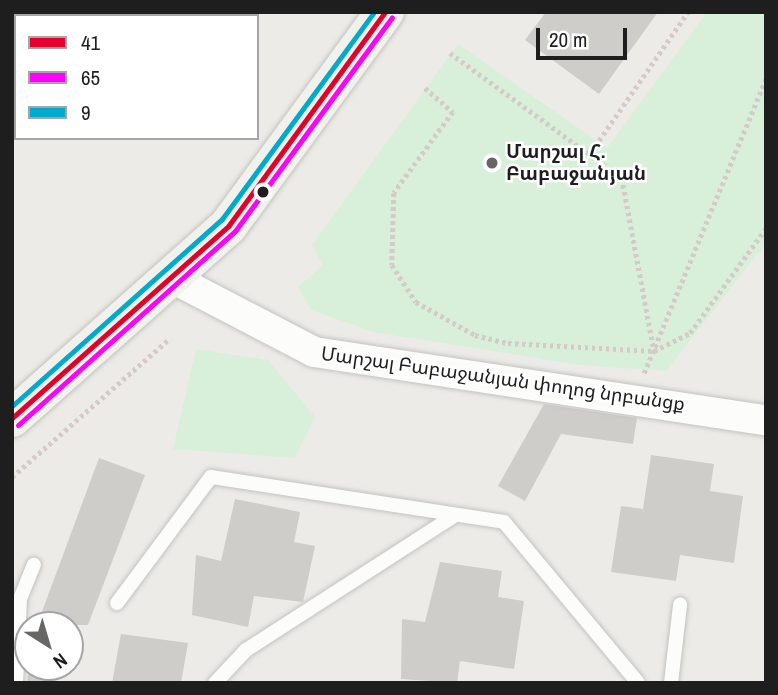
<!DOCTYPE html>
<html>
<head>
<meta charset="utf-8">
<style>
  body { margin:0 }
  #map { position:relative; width:778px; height:695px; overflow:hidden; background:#ecebe7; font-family:"Archivo Narrow","Noto Sans Armenian",sans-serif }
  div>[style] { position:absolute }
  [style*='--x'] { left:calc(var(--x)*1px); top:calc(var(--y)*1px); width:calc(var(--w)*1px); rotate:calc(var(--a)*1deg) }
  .park>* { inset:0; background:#d8f0d9 }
  .pitch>* { inset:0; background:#b7dfd0 }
  .building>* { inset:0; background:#cfcdca }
  .path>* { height:4.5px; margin-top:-2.25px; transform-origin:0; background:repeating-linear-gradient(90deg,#d5cac7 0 3.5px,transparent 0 7px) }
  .roads { filter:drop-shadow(0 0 2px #c3c3c1) drop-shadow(0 0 2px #c3c3c1) }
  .service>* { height:14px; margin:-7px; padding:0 7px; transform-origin:7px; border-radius:7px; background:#fcfcfb }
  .minor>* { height:30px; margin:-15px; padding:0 15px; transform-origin:15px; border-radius:15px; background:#fcfcfb }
  .secondary>* { height:38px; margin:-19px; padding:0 19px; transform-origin:19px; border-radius:19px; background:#f1f2eb }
  .bus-1>* { height:5px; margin:-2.5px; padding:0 2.5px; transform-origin:2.5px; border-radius:2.5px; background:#e4002b }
  .bus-2>* { height:5px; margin:-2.5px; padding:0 2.5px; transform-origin:2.5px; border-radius:2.5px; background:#f0f }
  .bus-3>* { height:5px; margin:-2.5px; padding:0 2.5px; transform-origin:2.5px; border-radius:2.5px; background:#00a9ce }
  .dots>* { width:19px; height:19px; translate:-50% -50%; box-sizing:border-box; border:4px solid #fff; border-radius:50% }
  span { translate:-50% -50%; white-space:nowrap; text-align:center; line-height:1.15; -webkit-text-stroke:5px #fff; paint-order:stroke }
  .poi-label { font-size:19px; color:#1e1e1e; font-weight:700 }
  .left { translate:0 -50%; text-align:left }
  .street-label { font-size:19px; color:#1e1e1e }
  .frame { position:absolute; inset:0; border:14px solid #1e1e1e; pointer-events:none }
  .legend { position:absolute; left:14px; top:14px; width:245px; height:126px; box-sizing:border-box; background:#fff; border:2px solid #a5a5a5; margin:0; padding:9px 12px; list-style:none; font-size:21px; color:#1e1e1e }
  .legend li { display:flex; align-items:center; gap:14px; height:35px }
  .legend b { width:35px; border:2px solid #a5a5a5 }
  .north { position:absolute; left:14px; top:611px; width:70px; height:70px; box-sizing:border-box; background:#fff; border:2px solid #a5a5a5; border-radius:50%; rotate:143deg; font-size:19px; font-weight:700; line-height:28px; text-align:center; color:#1e1e1e }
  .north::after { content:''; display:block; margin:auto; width:24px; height:32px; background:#666664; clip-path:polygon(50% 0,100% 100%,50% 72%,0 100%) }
  .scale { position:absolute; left:536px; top:28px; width:91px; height:32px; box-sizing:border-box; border:4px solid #1e1e1e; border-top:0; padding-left:9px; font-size:21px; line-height:24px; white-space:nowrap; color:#1e1e1e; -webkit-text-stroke:5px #fff; paint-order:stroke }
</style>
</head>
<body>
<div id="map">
  <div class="park">
    <div style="clip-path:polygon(707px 12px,766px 12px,766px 243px,666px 371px,580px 365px,373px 332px,311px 310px,298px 287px,323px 265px,312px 245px,458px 44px,607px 148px)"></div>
    <div style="clip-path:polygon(196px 349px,268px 360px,315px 417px,295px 458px,173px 449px)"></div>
  </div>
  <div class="pitch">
    <div style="clip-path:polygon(12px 12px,221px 12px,16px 16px,12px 137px)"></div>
  </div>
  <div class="building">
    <div style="clip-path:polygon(546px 12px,658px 12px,599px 94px,525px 40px)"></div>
    <div style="clip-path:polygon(544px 404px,637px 418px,633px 444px,561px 434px,525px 501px,498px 486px)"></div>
    <div style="clip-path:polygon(651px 455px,714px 464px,710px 491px,743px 496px,734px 563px,680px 555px,676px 581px,611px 572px,621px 506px,643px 509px)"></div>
    <div style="clip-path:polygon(99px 458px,145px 475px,88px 625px,37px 625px)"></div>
    <div style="clip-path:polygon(235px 499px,300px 512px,294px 542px,315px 546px,303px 602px,254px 596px,248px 627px,192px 615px,196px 555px,221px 561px)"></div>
    <div style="clip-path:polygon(440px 562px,502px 571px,498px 597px,524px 601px,514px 669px,460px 661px,457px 683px,401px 679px,402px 619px,425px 622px)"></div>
    <div style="clip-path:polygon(121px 634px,188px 643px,181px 683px,112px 683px)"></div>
    <div style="clip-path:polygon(29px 667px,55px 667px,52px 683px,27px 683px)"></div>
  </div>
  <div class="path">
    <div style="--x:450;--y:53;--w:213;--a:36"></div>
    <div style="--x:622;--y:178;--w:176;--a:79.5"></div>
    <div style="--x:654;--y:351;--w:40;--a:-26.6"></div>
    <div style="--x:690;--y:333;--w:130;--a:-54.1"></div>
    <div style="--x:425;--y:88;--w:37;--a:41"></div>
    <div style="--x:453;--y:112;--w:100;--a:126.1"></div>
    <div style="--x:394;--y:193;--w:72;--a:91.6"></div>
    <div style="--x:392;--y:265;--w:44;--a:57"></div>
    <div style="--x:416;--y:302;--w:68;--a:29.2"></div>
    <div style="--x:475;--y:335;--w:34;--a:14"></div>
    <div style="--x:508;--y:343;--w:146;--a:3.1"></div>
    <div style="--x:591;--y:152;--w:170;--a:-55.3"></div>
    <div style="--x:644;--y:373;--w:318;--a:-67.5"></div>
    <div style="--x:12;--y:477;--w:210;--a:-41.3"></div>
  </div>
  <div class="roads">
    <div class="service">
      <div style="--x:117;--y:603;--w:157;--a:-53.3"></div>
      <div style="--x:211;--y:477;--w:296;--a:8.7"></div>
      <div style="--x:504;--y:522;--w:209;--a:50.2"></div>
      <div style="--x:16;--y:683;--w:84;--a:-87.3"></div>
      <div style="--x:20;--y:599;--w:37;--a:-68"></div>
      <div style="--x:215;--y:683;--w:45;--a:-46.8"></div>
      <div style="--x:246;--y:650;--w:247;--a:-32.8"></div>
      <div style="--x:671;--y:683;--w:79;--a:-83.4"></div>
    </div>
    <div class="minor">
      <div style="--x:172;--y:278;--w:160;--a:27.5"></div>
      <div style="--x:314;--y:352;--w:457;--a:8.6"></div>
    </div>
    <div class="secondary">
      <div style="--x:12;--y:418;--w:290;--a:-41.6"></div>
      <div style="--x:229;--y:225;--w:264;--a:-53.8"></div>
    </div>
  </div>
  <div class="bus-1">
    <div style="--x:12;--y:418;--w:290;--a:-41.6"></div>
    <div style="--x:229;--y:225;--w:264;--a:-53.8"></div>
  </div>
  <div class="bus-2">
    <div style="--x:18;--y:425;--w:291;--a:-41.8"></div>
    <div style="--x:235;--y:231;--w:265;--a:-53.7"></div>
  </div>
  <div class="bus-3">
    <div style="--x:12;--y:406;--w:281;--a:-41.7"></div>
    <div style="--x:222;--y:219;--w:257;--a:-53.7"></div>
  </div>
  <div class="dots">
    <div style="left:492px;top:163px;background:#666664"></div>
    <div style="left:263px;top:192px;background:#1e1e1e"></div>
  </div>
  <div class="poi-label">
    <span class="left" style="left:506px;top:163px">Մարշալ Հ.<br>Բաբաջանյան</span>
  </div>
  <div class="street-label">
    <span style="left:503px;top:379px;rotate:8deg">Մարշալ Բաբաջանյան փողոց նրբանցք</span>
  </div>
  <div class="frame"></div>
  <ul class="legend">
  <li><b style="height:9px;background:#e4002b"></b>41</li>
  <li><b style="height:9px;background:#f0f"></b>65</li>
  <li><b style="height:9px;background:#00a9ce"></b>9</li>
  </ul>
  <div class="north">N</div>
  <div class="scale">20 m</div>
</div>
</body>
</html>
